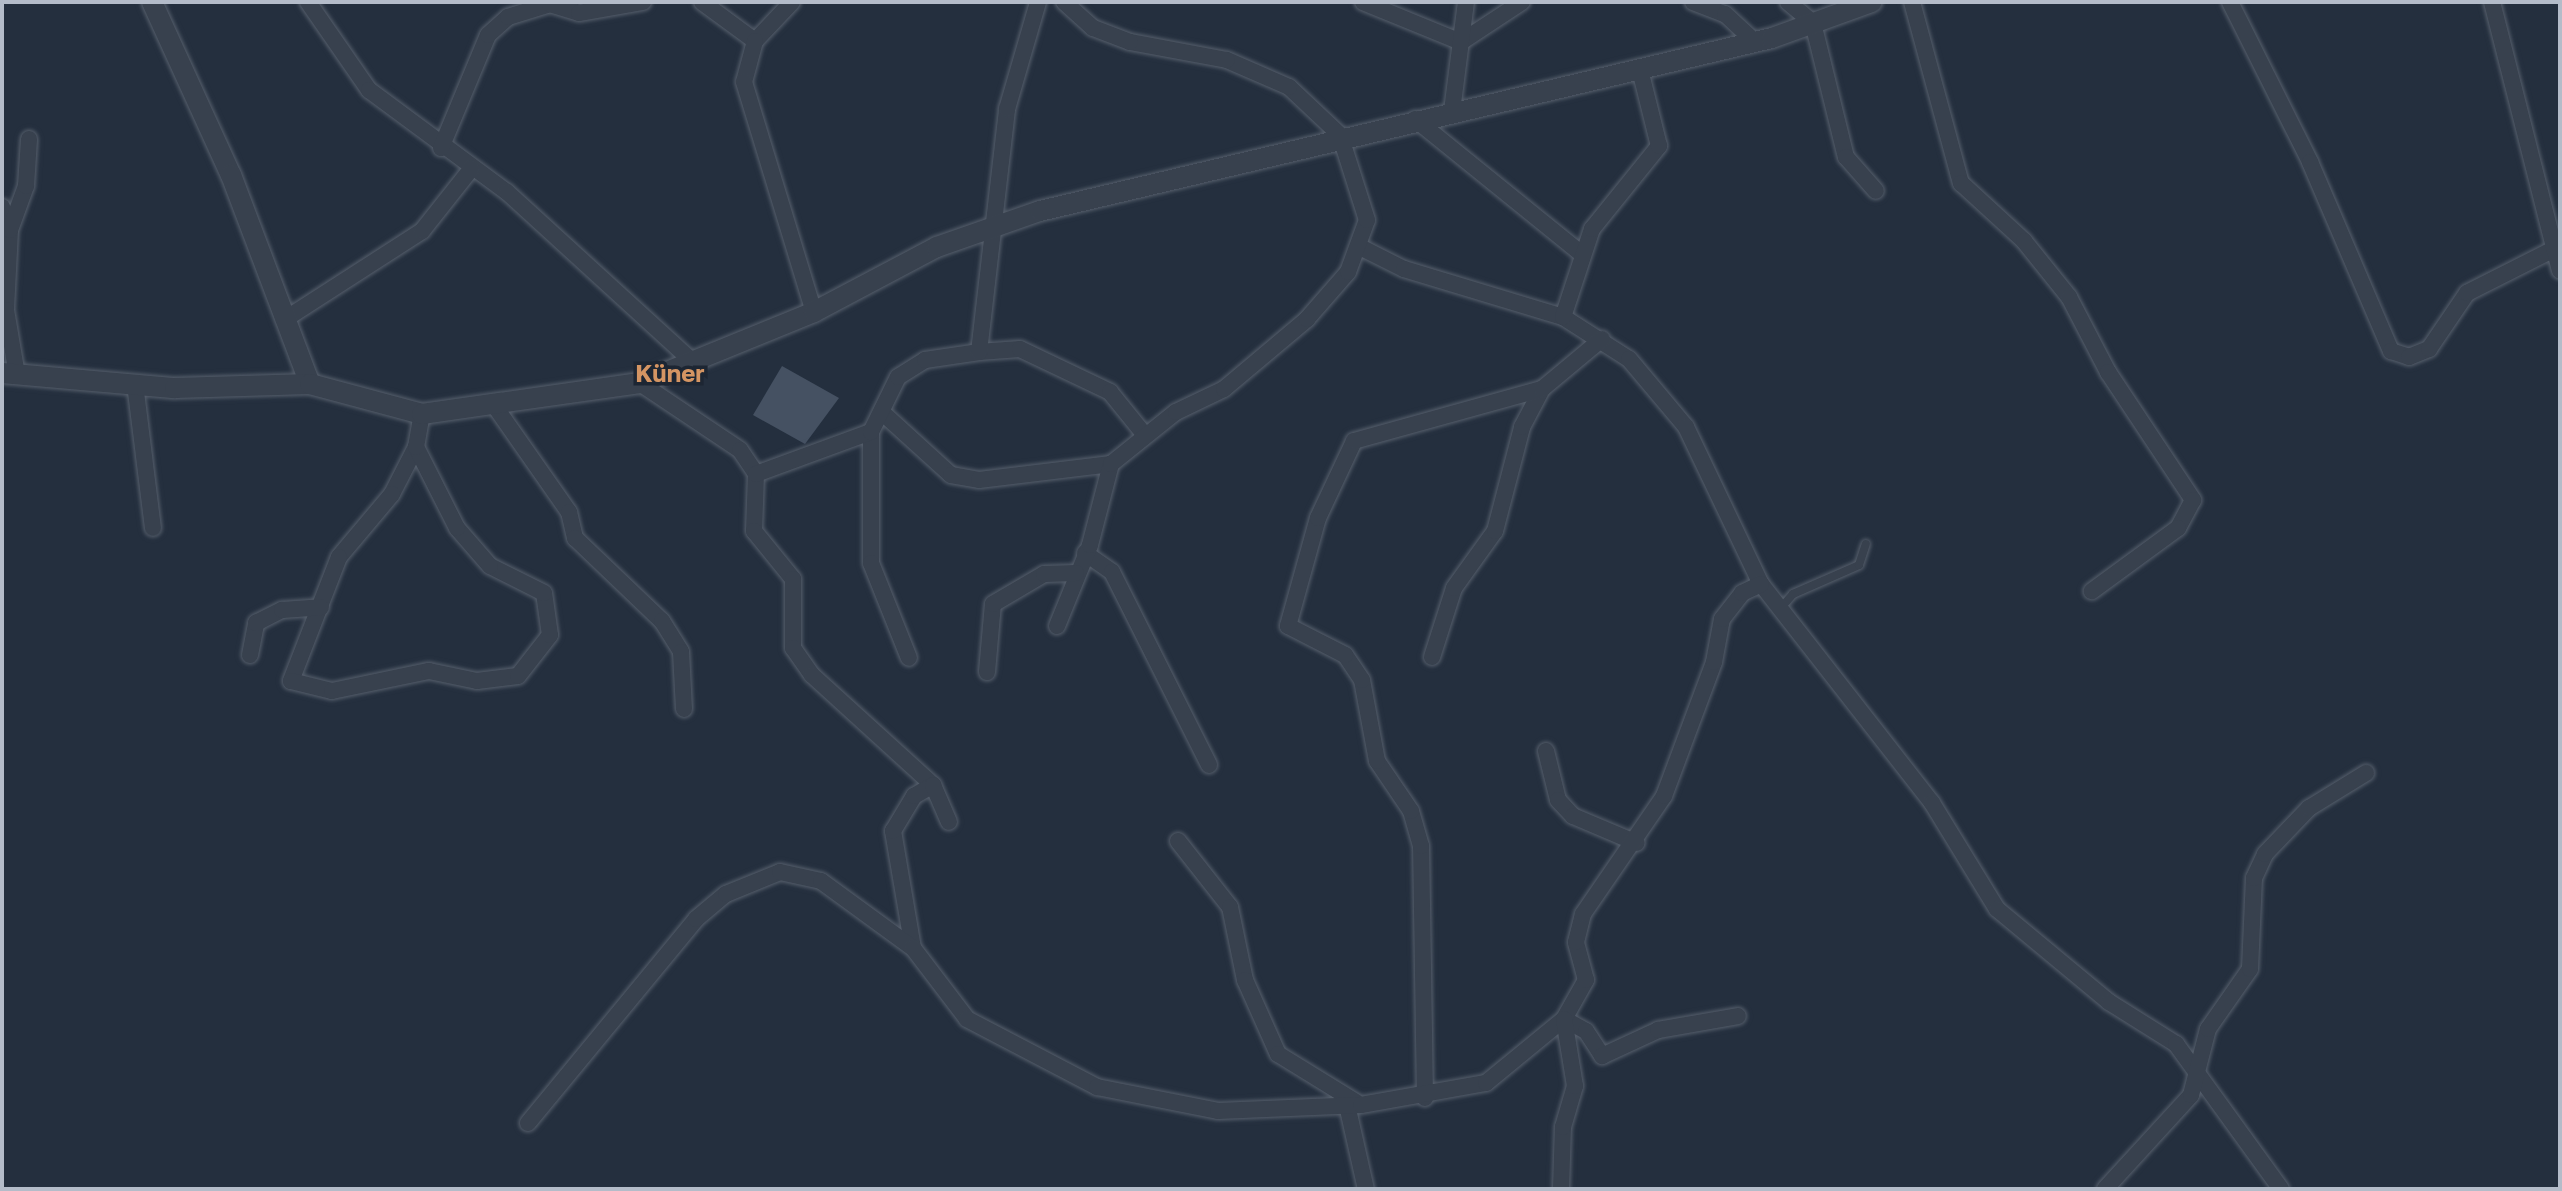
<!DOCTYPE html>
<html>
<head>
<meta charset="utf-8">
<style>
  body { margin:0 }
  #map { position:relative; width:2562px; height:1191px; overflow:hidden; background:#242f3e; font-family:"Golos Text",sans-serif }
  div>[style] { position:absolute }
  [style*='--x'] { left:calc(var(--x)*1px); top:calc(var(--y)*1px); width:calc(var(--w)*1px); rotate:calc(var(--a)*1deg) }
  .building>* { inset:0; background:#455162 }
  .roads { filter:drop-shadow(0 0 2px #565f6c) drop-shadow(0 0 2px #565f6c) }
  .service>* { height:8px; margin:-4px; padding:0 4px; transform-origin:4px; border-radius:4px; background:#38414e }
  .minor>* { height:16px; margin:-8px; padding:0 8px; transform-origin:8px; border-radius:8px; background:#38414e }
  .tertiary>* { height:20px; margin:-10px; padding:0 10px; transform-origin:10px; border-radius:10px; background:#38414e }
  span { translate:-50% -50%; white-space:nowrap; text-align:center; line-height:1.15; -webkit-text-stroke:7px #1d2633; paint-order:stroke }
  .quarter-label { font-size:24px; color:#d59563; font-weight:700 }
  .frame { position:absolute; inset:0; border:4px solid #b4bcc9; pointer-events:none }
</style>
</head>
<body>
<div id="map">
  <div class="building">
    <div style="clip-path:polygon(782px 366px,839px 398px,805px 444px,753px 415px)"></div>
  </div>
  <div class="roads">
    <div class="service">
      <div style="--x:1780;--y:609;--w:20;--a:-49"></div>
      <div style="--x:1793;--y:594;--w:72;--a:-23.7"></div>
      <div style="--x:1859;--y:565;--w:22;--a:-72"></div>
    </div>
    <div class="minor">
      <div style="--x:308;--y:2;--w:107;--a:55.3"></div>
      <div style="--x:369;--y:90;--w:172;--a:36.5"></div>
      <div style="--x:507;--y:192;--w:249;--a:42.4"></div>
      <div style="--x:702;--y:2;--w:66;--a:36.3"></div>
      <div style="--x:792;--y:2;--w:54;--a:133.5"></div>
      <div style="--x:755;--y:41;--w:42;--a:105"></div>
      <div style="--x:744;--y:82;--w:240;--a:73.1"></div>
      <div style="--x:1363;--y:2;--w:106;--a:22.2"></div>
      <div style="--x:1461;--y:42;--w:73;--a:-33.3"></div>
      <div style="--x:1693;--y:2;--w:34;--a:21"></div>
      <div style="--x:1725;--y:14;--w:41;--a:43"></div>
      <div style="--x:1788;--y:2;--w:33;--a:40"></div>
      <div style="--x:1813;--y:23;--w:138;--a:76.2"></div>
      <div style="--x:1846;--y:157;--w:45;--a:48.6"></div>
      <div style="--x:1912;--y:2;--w:188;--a:74.9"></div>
      <div style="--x:1961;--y:183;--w:86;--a:42.6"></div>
      <div style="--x:2024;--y:241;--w:72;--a:51.2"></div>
      <div style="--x:2069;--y:297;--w:85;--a:62.5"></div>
      <div style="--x:2108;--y:372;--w:154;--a:56.4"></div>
      <div style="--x:2193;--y:500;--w:32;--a:118"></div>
      <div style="--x:2178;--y:528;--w:107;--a:143.8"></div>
      <div style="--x:2230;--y:2;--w:179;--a:63.4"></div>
      <div style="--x:2310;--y:162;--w:206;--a:66.8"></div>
      <div style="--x:2391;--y:351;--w:19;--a:18"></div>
      <div style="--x:2409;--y:357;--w:22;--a:-22"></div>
      <div style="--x:2429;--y:349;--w:68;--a:-55.8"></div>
      <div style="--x:2467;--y:293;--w:97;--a:-26.8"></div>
      <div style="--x:2492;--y:2;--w:277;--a:75.8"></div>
      <div style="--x:1452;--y:111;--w:110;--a:-82.7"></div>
      <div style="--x:1415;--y:119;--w:215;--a:39"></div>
      <div style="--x:441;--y:148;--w:122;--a:-67.4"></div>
      <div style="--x:488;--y:35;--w:27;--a:-42"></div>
      <div style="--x:508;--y:17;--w:44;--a:-17.2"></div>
      <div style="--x:550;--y:4;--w:30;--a:17"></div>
      <div style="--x:579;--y:13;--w:65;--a:-9.8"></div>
      <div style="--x:2;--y:207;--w:24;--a:71"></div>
      <div style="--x:10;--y:230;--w:80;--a:92.9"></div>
      <div style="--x:6;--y:310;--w:66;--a:80.4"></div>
      <div style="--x:10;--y:230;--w:47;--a:-70"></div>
      <div style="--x:26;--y:186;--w:47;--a:-86.3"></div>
      <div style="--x:1362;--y:248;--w:47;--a:26.6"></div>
      <div style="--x:1404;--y:269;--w:166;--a:16.8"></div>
      <div style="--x:1563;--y:317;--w:78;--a:32.5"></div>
      <div style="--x:1629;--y:359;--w:89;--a:50"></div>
      <div style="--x:1686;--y:427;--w:174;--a:64.5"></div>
      <div style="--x:1761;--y:584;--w:278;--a:52"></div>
      <div style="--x:1932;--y:803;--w:124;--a:58.5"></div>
      <div style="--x:1997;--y:909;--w:146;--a:39.7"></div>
      <div style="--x:2109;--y:1002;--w:79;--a:32.1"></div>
      <div style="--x:2176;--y:1044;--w:179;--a:54.1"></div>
      <div style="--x:1563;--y:317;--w:93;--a:-71.8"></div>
      <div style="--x:1592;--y:229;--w:107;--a:-51.1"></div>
      <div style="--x:1659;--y:146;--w:78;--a:-104"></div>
      <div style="--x:284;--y:320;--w:164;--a:-32.8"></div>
      <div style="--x:422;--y:231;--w:80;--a:-51.6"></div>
      <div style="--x:979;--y:352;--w:41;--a:-4.2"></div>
      <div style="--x:1020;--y:349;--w:100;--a:25.5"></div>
      <div style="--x:1110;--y:392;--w:54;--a:51"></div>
      <div style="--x:640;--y:383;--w:120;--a:33.8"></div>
      <div style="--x:740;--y:450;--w:29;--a:56"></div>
      <div style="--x:756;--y:474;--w:57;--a:92"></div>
      <div style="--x:754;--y:531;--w:62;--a:50.9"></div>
      <div style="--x:793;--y:579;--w:69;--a:90"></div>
      <div style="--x:793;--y:648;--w:33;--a:55"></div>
      <div style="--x:812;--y:675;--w:164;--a:42.3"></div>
      <div style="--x:135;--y:384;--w:145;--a:82.9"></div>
      <div style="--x:494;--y:405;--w:131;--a:55"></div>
      <div style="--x:569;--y:512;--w:27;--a:77"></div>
      <div style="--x:575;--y:538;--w:120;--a:43.7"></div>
      <div style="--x:662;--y:621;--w:36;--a:58"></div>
      <div style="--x:681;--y:652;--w:57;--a:87"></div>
      <div style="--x:885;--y:415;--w:89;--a:42.3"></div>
      <div style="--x:951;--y:475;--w:28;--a:10"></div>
      <div style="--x:979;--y:480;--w:133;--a:-6.9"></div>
      <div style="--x:871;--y:432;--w:131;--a:90"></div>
      <div style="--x:871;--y:563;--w:102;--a:68.2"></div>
      <div style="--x:416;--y:447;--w:53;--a:117.1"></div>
      <div style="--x:392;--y:494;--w:82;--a:130.1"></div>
      <div style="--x:339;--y:557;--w:133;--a:111.2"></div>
      <div style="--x:291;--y:681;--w:42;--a:13.7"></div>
      <div style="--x:332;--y:691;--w:99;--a:-11.7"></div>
      <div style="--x:429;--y:671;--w:49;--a:11.8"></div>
      <div style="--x:477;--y:681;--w:41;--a:-7"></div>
      <div style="--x:518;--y:676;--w:52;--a:-52"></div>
      <div style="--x:550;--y:635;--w:42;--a:-98.1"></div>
      <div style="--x:544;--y:593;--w:60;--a:-153.4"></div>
      <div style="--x:490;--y:566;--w:50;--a:-131"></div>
      <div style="--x:457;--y:528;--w:91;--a:-116.8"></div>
      <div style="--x:416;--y:447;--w:34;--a:-80"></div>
      <div style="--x:756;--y:474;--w:122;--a:-20.1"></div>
      <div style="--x:871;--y:432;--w:61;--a:-63.9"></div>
      <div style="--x:898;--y:377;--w:32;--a:-32"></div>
      <div style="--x:925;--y:360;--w:55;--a:-8.4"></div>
      <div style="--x:979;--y:352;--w:245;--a:-83.4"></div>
      <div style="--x:1007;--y:109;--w:111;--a:-73.8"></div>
      <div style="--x:1085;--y:553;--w:33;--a:35"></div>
      <div style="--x:1112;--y:572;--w:216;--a:63.3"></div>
      <div style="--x:1057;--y:626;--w:87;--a:-67.8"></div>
      <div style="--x:1090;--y:545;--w:84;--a:-75.5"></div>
      <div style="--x:1111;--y:464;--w:83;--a:-38.7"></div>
      <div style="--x:1176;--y:412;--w:53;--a:-25.6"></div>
      <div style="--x:1224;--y:389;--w:109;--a:-40.1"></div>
      <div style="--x:1307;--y:319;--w:62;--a:-48.9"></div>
      <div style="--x:1348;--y:272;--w:55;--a:-69.9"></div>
      <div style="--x:1367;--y:220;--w:89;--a:-107.6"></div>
      <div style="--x:1340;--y:135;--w:70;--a:-136.7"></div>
      <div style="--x:1289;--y:87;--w:68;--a:-156.5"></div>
      <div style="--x:1227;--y:60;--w:99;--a:-169.5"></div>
      <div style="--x:1130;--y:42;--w:40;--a:-159"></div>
      <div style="--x:1093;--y:28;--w:39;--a:-138"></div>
      <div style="--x:250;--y:655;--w:33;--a:-79"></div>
      <div style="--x:256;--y:623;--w:29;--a:-27"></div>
      <div style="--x:282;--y:610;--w:39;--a:-4"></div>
      <div style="--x:1432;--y:657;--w:72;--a:-72.3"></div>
      <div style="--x:1454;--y:588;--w:70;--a:-54.3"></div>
      <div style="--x:1495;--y:531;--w:107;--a:-75.4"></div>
      <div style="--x:1522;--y:427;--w:43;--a:-62.2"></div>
      <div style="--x:987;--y:672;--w:68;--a:-85"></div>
      <div style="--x:993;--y:604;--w:59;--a:-30.5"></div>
      <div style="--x:1044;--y:574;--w:32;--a:-2"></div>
      <div style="--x:1546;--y:751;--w:50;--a:76.2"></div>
      <div style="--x:1558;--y:800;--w:22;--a:47"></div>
      <div style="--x:1573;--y:816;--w:69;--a:22.9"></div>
      <div style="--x:1178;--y:841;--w:84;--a:51.8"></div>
      <div style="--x:1230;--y:907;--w:75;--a:78.4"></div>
      <div style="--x:1245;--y:980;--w:81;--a:66"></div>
      <div style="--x:1278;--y:1054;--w:92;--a:31.6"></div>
      <div style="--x:913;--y:948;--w:119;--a:-99.7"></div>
      <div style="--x:893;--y:831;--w:41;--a:-59"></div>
      <div style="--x:914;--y:796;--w:22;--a:-30"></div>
      <div style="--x:933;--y:785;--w:40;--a:66.6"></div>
      <div style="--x:1564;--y:1019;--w:25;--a:29"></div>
      <div style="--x:1586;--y:1031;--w:30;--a:57"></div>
      <div style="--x:1602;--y:1056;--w:62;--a:-24.9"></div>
      <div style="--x:1658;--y:1030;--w:81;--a:-9.9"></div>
      <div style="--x:1425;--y:1098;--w:252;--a:-90.9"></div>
      <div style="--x:1421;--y:846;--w:36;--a:-106"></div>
      <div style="--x:1411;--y:811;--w:60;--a:-124.2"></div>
      <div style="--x:1377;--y:761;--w:82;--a:-100.5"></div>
      <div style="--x:1362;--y:680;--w:30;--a:-124"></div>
      <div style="--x:1345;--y:655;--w:64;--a:-153"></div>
      <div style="--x:1288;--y:626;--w:112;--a:-74.5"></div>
      <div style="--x:1318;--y:518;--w:85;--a:-64.9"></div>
      <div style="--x:1354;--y:441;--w:195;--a:-15.5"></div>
      <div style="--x:1542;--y:389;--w:78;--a:-39.8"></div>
      <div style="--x:1347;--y:1105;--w:86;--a:77.3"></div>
      <div style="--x:528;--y:1123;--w:264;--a:-50.5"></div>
      <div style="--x:696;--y:919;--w:39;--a:-40"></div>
      <div style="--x:726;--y:894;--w:58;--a:-22.2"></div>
      <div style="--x:780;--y:872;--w:42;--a:12.4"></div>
      <div style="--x:821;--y:881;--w:114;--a:36.1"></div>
      <div style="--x:913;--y:948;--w:89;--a:52.7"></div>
      <div style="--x:967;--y:1019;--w:147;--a:27.6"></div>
      <div style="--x:1097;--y:1087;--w:123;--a:11.2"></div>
      <div style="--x:1218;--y:1111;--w:143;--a:-2.4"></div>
      <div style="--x:1361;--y:1105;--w:127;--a:-10"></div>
      <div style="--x:1486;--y:1083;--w:101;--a:-39.4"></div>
      <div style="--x:1564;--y:1019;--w:45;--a:-60.6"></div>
      <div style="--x:1586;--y:980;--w:39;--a:-105"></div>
      <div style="--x:1576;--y:942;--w:29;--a:-76"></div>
      <div style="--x:1583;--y:914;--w:143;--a:-55.5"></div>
      <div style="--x:1664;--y:796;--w:143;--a:-69.5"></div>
      <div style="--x:1714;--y:662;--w:44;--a:-79.5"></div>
      <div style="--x:1722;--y:619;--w:33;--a:-52"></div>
      <div style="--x:1742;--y:593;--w:21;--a:-25"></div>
      <div style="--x:1561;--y:1189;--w:62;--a:-88.2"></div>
      <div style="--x:1563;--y:1127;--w:43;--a:-73.7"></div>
      <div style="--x:1575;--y:1086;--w:68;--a:-99.3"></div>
      <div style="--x:2105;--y:1189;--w:127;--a:-47.5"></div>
      <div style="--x:2191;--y:1095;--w:68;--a:-75.6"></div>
      <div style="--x:2208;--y:1029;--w:73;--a:-55"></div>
      <div style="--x:2250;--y:969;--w:91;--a:-87.5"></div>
      <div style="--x:2254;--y:878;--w:26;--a:-65"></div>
      <div style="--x:2265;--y:854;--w:64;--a:-46.3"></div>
      <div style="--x:2309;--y:808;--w:67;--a:-31.6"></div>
    </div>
    <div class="tertiary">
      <div style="--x:152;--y:2;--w:190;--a:65.5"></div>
      <div style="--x:231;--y:175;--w:223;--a:69.3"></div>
      <div style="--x:2;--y:373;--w:174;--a:5"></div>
      <div style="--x:175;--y:388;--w:135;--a:-1.7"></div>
      <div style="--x:310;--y:384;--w:116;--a:15"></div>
      <div style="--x:422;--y:414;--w:220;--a:-8.1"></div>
      <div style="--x:640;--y:383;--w:188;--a:-22.2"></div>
      <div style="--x:814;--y:312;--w:139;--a:-27.9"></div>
      <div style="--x:937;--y:247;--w:109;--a:-19.3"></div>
      <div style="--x:1040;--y:211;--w:752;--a:-13.3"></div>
      <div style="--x:1772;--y:38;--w:106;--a:-19.8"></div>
    </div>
  </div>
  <div class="quarter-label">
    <span style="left:670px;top:373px">Küner</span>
  </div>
  <div class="frame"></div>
</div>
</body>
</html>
